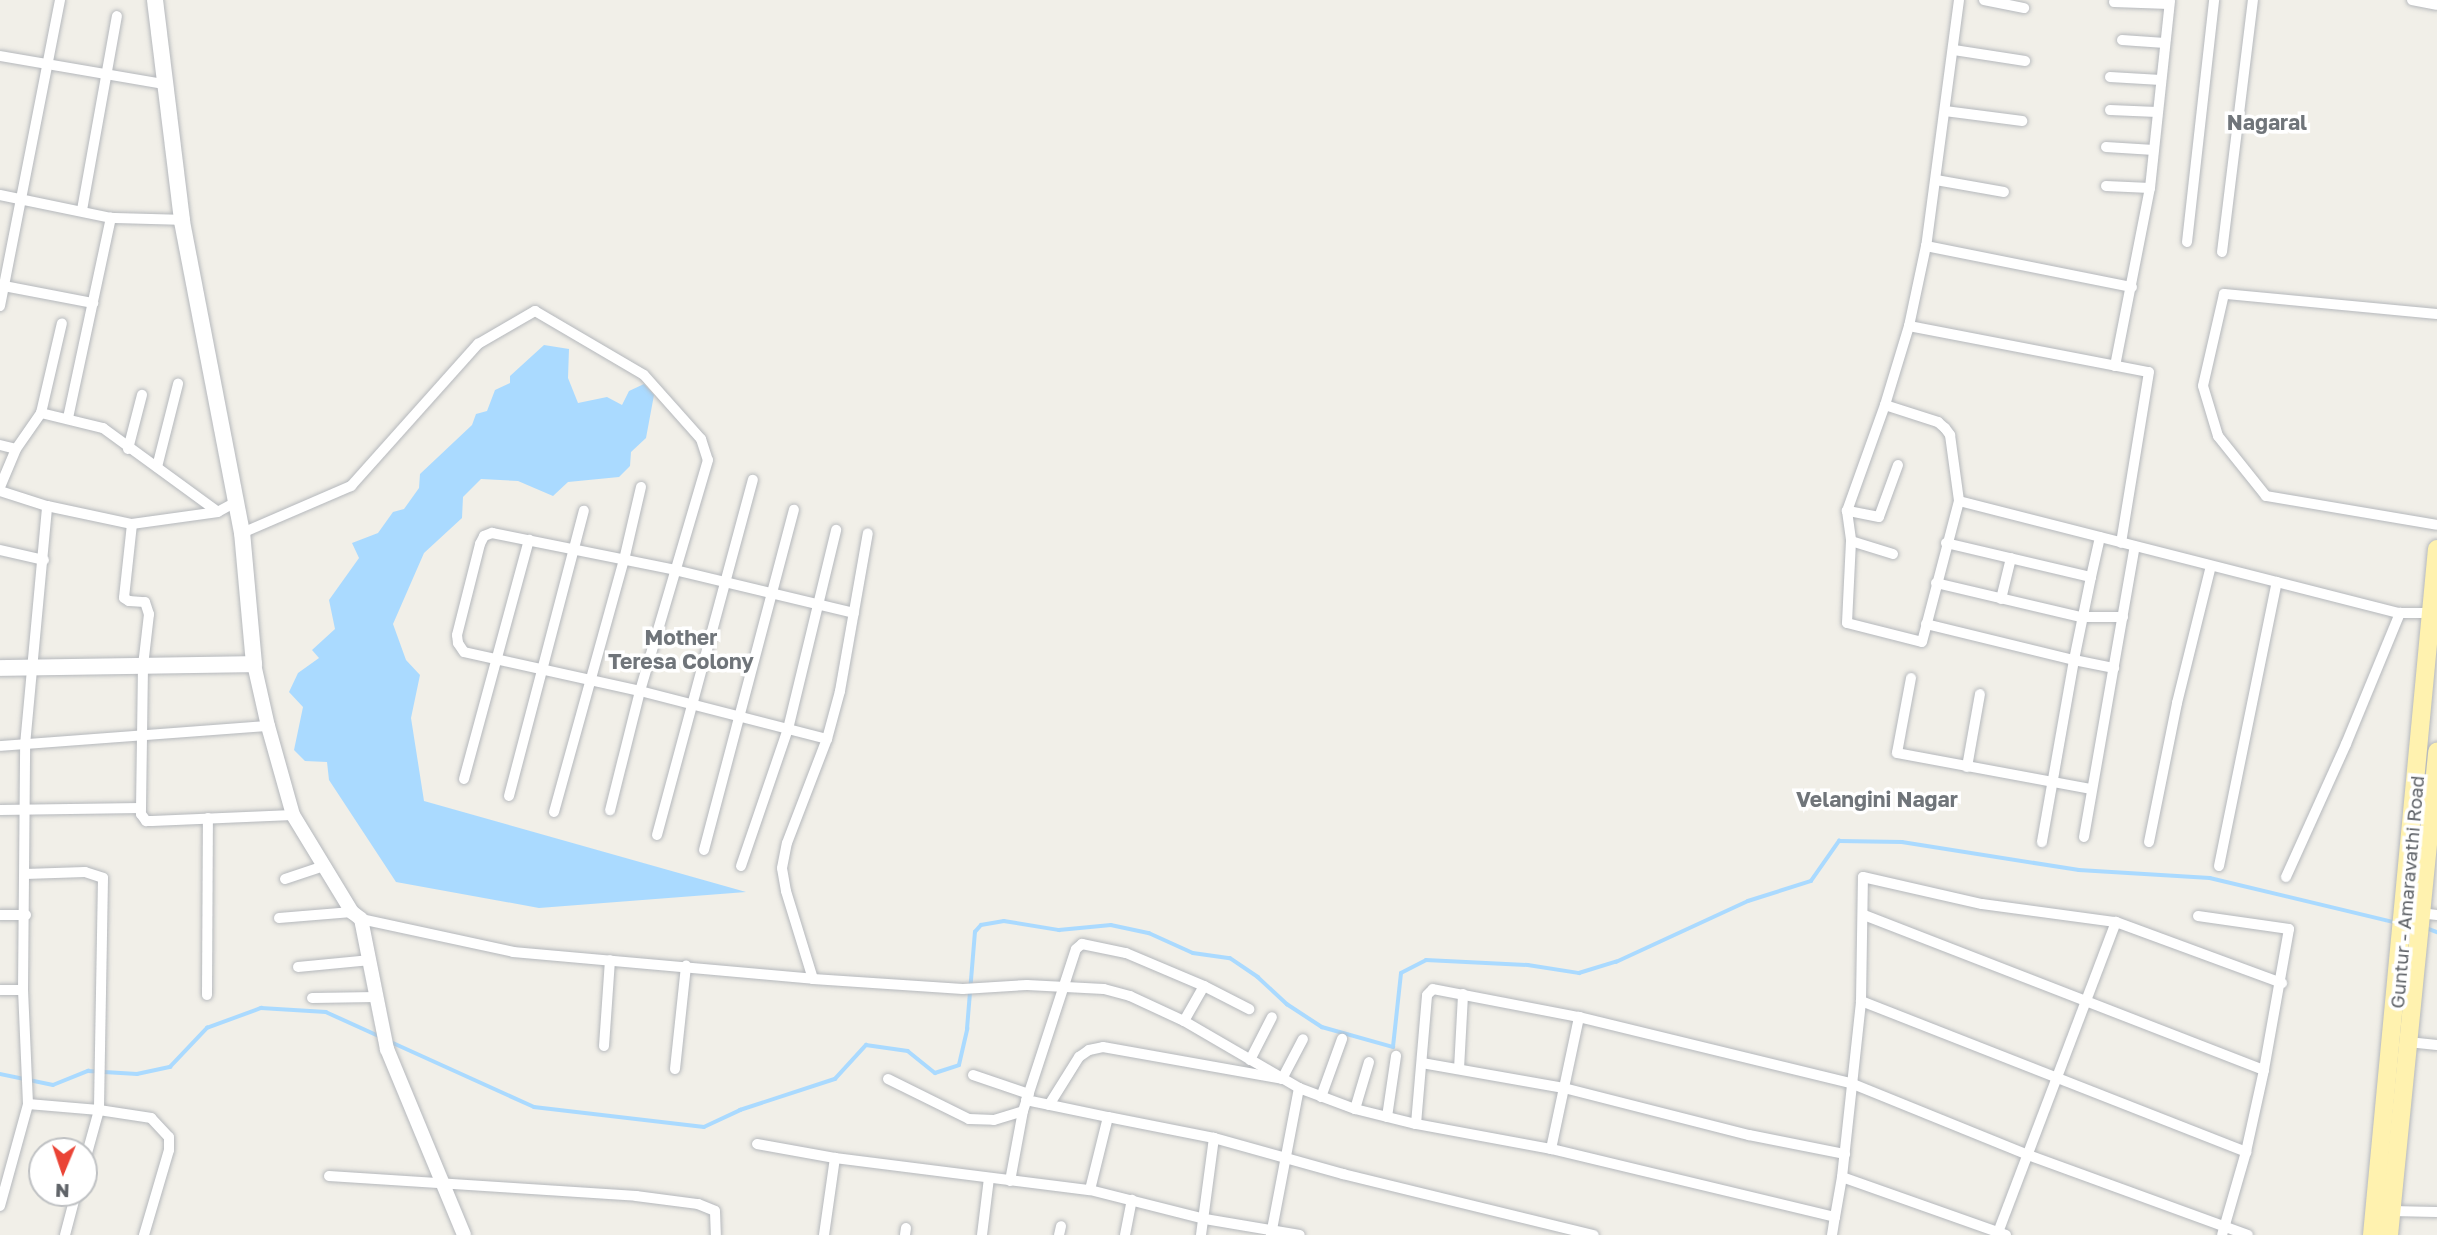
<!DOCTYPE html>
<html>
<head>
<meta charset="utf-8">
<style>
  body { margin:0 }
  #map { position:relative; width:2437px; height:1235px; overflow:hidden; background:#f1efe8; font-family:"Golos Text",sans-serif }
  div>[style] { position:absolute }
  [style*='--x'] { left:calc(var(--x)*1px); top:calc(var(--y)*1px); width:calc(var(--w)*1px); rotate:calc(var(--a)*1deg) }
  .water>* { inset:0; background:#aadaff }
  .stream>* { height:3.5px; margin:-1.75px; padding:0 1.75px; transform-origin:1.75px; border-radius:1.75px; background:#aadaff }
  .roads { filter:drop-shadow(0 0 2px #b5b8bc) drop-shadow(0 0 2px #b5b8bc) }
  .minor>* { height:10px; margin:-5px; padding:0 5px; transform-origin:5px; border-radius:5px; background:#fff }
  .tertiary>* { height:14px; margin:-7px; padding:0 7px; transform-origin:7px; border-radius:7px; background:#fff }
  .secondary>* { height:16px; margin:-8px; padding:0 8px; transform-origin:8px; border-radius:8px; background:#fff }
  .primary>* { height:18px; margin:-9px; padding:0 9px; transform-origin:9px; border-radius:9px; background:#fff2af }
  span { translate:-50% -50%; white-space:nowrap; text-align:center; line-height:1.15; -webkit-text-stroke:7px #fff; paint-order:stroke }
  .street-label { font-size:19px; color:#5f6368 }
  .neighbourhood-label { font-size:21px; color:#70757a; font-weight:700 }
  .north { position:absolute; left:28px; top:1137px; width:70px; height:70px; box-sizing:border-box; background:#fff; border:2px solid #bfc1c3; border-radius:50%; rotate:182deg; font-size:19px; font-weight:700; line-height:28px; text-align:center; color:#5f6368 }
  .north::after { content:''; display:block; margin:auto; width:24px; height:32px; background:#ea4335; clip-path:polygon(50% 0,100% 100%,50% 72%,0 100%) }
</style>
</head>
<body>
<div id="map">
  <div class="water">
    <div style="clip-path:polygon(544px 345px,569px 349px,568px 378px,578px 403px,607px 397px,622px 405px,629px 391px,644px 384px,654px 395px,646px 438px,631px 452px,630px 466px,619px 477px,568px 482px,553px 496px,518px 481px,481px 479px,463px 497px,462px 518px,424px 553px,393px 624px,406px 660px,420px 675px,411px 718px,424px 801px,746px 892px,539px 908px,396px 882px,329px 780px,327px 762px,305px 761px,294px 750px,303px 707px,289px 692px,298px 673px,319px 658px,312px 650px,335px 629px,329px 600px,359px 558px,352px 543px,378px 533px,393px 512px,404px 509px,419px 488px,420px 474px,472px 425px,476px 414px,487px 411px,495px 390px,510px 383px,510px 376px)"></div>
  </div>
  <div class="stream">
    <div style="--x:2426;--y:928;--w:12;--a:20"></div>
    <div style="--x:391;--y:1042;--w:157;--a:24.4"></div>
    <div style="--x:534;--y:1107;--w:171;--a:6.7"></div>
    <div style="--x:704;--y:1127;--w:40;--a:-25"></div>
    <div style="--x:740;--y:1110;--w:100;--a:-18.1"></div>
    <div style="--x:835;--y:1079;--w:46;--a:-47.6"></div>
    <div style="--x:866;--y:1045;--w:42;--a:8.1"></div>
    <div style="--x:908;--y:1051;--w:35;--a:39"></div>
    <div style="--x:935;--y:1073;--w:25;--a:-18"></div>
    <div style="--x:959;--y:1065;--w:37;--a:-77"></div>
    <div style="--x:967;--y:1029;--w:97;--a:-85.3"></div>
    <div style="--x:975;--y:932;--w:9;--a:-49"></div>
    <div style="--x:981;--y:925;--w:23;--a:-10"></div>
    <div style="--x:1004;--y:921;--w:56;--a:9.3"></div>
    <div style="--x:1059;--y:930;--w:52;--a:-5.5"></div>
    <div style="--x:1111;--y:925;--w:39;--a:12"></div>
    <div style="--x:1149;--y:933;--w:48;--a:24.4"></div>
    <div style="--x:1193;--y:953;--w:37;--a:8"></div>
    <div style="--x:1230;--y:958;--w:34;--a:34"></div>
    <div style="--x:1258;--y:977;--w:40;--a:43"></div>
    <div style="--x:1287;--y:1004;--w:42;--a:33.3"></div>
    <div style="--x:1322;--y:1027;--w:74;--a:15.7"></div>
    <div style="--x:1393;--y:1047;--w:74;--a:-83.8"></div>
    <div style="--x:1401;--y:973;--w:28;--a:-27"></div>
    <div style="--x:1426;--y:960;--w:102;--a:2.8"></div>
    <div style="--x:1528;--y:965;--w:52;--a:8.9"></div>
    <div style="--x:1579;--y:973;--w:39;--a:-17"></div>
    <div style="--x:1616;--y:962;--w:145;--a:-24.8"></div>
    <div style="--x:1748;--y:901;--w:66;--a:-17.6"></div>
    <div style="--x:1811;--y:881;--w:49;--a:-55"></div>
    <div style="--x:1839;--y:841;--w:63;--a:0.9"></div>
    <div style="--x:1902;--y:842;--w:179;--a:9"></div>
    <div style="--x:2079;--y:870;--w:131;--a:3.5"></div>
    <div style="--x:2210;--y:878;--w:193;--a:13.5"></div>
    <div style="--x:0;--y:1074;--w:54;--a:11.7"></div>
    <div style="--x:53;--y:1085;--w:38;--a:-22"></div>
    <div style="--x:88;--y:1071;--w:49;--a:3.5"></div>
    <div style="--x:137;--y:1074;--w:34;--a:-12"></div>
    <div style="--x:170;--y:1067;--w:54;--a:-46.5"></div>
    <div style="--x:207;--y:1028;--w:58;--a:-20.3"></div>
    <div style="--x:261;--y:1008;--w:65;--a:3.5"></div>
    <div style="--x:326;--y:1012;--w:60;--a:24.4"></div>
  </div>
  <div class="roads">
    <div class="minor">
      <div style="--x:1959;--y:0;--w:248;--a:97.6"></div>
      <div style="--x:1926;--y:246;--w:82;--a:102"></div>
      <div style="--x:1909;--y:326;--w:83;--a:106.9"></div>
      <div style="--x:1885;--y:405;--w:56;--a:17.8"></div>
      <div style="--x:1938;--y:422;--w:9;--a:41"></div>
      <div style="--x:1945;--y:428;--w:9;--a:54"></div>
      <div style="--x:1950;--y:435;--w:67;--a:82.2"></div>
      <div style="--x:1959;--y:501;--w:455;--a:14.3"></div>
      <div style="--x:2400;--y:613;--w:35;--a:0"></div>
      <div style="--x:1984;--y:0;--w:41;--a:11.3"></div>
      <div style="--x:2412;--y:0;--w:25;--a:11"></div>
      <div style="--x:2114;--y:2;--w:55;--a:2.1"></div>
      <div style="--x:2122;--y:40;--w:43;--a:4"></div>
      <div style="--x:1954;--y:50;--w:72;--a:8.8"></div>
      <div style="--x:0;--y:56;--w:166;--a:9.7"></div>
      <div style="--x:2110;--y:77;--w:51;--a:3.4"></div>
      <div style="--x:2110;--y:110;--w:47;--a:2.4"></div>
      <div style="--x:1945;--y:111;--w:78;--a:7.4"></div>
      <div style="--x:2106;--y:147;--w:48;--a:3.6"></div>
      <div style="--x:1936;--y:180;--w:69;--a:10"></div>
      <div style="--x:2106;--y:186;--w:44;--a:2.6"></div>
      <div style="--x:0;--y:195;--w:113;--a:11.7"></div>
      <div style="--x:82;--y:210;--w:197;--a:-79.8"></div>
      <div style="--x:2187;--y:242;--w:244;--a:-83.6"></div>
      <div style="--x:1926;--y:246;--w:210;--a:11.3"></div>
      <div style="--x:2222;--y:252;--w:254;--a:-83"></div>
      <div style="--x:4;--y:286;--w:91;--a:10.8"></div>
      <div style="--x:0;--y:306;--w:312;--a:-78.9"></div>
      <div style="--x:2437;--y:314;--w:214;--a:-174.6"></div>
      <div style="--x:2224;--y:294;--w:94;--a:102.9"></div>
      <div style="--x:2203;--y:386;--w:52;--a:73.3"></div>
      <div style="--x:2218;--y:436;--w:77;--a:51.3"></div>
      <div style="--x:2266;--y:496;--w:173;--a:9.6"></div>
      <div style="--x:1909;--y:326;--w:244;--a:10.9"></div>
      <div style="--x:2149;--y:372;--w:173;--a:99.3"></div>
      <div style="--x:2115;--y:366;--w:181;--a:-78.9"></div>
      <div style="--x:2150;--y:188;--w:189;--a:-83.9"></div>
      <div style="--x:41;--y:413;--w:64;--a:13.6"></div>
      <div style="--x:103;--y:428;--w:142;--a:36.1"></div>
      <div style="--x:68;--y:418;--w:205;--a:-77.9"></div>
      <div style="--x:111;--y:218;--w:71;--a:1.6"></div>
      <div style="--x:0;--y:445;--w:16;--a:14"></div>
      <div style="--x:128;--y:449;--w:56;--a:-75.5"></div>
      <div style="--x:1898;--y:465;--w:55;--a:110.1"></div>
      <div style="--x:1879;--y:517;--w:33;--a:-169"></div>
      <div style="--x:1847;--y:511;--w:30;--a:82"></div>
      <div style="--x:1851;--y:541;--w:82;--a:92.8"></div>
      <div style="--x:1847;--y:623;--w:77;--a:14.2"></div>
      <div style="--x:1922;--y:642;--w:146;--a:-75.3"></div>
      <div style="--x:157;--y:467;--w:86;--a:-75.8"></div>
      <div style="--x:0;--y:487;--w:41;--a:-67.2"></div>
      <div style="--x:16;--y:449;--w:44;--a:-55.2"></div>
      <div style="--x:41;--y:413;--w:92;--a:-76.9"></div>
      <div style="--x:0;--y:491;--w:49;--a:17.7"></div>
      <div style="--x:47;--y:506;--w:87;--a:12"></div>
      <div style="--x:234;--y:503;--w:18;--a:151"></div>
      <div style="--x:218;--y:512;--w:87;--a:172.1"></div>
      <div style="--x:132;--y:524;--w:74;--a:96.2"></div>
      <div style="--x:124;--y:598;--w:6;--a:31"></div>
      <div style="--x:129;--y:601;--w:16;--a:4"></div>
      <div style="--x:145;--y:602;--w:13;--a:72"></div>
      <div style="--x:149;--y:614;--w:52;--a:96.6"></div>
      <div style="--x:143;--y:666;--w:148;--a:90.8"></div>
      <div style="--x:141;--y:814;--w:9;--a:54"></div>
      <div style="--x:146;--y:821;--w:6;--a:0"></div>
      <div style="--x:152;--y:821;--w:141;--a:-2.4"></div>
      <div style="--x:1847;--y:511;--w:113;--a:-70.3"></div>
      <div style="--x:242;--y:533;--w:119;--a:-23.3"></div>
      <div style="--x:351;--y:486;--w:191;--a:-48.2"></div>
      <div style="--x:478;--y:344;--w:66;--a:-30.1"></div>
      <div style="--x:535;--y:311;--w:126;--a:30.4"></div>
      <div style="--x:644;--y:375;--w:86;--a:48.3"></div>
      <div style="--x:701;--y:439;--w:22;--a:72"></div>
      <div style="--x:708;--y:460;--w:241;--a:106.4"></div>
      <div style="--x:640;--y:691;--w:123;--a:104.1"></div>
      <div style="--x:1851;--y:541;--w:44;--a:17.2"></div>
      <div style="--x:1946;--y:543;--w:149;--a:13.2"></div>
      <div style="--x:2091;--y:577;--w:41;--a:-77.3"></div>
      <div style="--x:0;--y:550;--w:45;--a:12.8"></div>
      <div style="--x:2091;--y:577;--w:85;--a:101.6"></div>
      <div style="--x:2074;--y:660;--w:41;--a:11.3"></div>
      <div style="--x:1936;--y:583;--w:149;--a:13.2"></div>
      <div style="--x:2081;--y:617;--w:42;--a:0"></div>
      <div style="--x:2001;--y:599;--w:42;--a:-76.3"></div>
      <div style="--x:1926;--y:624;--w:152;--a:13.7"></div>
      <div style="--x:2074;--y:660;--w:185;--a:100"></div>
      <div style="--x:1911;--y:678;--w:76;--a:100.6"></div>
      <div style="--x:1897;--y:753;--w:197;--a:10.5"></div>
      <div style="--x:827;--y:739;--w:193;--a:-165.6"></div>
      <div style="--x:640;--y:691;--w:180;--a:-167.5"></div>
      <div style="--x:464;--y:652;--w:11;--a:-124"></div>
      <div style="--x:458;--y:643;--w:8;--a:-97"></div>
      <div style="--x:457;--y:635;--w:94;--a:-75.8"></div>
      <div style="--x:480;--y:544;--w:9;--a:-63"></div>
      <div style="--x:484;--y:536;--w:9;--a:-21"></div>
      <div style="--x:492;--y:533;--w:187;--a:11.4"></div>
      <div style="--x:675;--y:570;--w:184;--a:13.5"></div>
      <div style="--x:0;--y:746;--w:269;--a:-4.3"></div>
      <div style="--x:1967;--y:767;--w:74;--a:-79.9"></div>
      <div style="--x:464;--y:779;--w:248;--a:-74.8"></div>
      <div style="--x:509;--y:796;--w:295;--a:-75.3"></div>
      <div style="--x:0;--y:810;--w:141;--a:-0.8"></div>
      <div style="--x:554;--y:812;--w:262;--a:-74.5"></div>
      <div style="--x:624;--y:560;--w:75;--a:-76.9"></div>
      <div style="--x:657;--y:835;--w:368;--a:-74.9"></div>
      <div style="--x:2084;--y:837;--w:295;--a:-80.1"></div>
      <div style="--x:2149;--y:842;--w:142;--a:-78.6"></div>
      <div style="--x:2177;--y:703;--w:141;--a:-76.1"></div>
      <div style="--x:704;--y:850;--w:352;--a:-75.2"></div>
      <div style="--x:741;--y:866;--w:145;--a:-71.1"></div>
      <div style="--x:788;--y:729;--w:205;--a:-76.4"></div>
      <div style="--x:2219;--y:866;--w:290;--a:-78.5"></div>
      <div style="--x:25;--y:874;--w:60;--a:-1.9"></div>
      <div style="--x:85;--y:872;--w:19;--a:18"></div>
      <div style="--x:103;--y:878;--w:232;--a:91"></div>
      <div style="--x:99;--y:1110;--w:53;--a:8.7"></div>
      <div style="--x:151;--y:1118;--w:26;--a:47"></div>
      <div style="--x:169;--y:1137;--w:13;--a:90"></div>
      <div style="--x:169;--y:1150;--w:89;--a:106.4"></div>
      <div style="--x:2286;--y:877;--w:146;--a:-65.7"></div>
      <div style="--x:2346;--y:744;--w:142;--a:-67.6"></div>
      <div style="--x:285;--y:879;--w:41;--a:-18.4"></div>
      <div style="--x:2420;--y:913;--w:17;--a:7"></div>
      <div style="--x:0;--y:915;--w:26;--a:0"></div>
      <div style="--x:1864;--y:915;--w:429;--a:21.2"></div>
      <div style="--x:2198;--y:916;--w:92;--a:8.1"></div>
      <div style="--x:2289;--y:929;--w:143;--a:100.1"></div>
      <div style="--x:2264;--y:1070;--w:84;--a:102.4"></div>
      <div style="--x:2246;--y:1152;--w:86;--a:106.1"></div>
      <div style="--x:279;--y:918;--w:73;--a:-4.7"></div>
      <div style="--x:361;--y:919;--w:156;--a:12.2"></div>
      <div style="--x:513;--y:952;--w:301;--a:5.1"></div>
      <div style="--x:813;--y:979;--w:150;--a:3.8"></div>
      <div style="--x:963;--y:989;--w:64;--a:-3.6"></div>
      <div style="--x:1027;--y:985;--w:77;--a:3"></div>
      <div style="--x:1104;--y:989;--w:27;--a:15"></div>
      <div style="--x:1130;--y:996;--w:60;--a:24.8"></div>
      <div style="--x:1184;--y:1021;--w:133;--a:30.2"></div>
      <div style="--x:1299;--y:1088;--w:150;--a:100.8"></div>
      <div style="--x:298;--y:967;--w:73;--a:-5.5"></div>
      <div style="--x:813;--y:979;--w:92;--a:-107.1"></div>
      <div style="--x:786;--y:891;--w:23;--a:-100"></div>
      <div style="--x:782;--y:868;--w:25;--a:-79"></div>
      <div style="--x:787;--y:843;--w:111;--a:-69"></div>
      <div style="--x:827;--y:739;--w:50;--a:-74.8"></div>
      <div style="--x:840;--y:691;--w:160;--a:-80"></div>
      <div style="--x:0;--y:990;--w:23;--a:0"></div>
      <div style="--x:207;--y:995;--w:177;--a:-89.7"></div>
      <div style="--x:312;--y:998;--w:65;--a:-0.9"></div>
      <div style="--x:1861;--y:1001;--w:414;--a:21.4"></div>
      <div style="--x:1184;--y:1021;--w:40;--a:-60.3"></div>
      <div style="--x:1204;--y:986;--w:51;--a:27.1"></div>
      <div style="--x:2408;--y:1042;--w:29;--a:6"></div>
      <div style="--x:604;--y:1046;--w:86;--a:-86"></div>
      <div style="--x:1250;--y:1060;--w:48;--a:-62.9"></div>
      <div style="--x:1422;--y:1063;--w:144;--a:10"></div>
      <div style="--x:1564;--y:1088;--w:191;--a:14.3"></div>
      <div style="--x:1749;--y:1135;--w:98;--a:11.2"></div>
      <div style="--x:675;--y:1069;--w:104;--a:-83.9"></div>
      <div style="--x:1459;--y:1069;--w:75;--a:-86.9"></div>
      <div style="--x:973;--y:1075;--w:59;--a:18.7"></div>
      <div style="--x:888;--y:1079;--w:90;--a:26.3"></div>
      <div style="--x:969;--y:1119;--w:25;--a:2"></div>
      <div style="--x:994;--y:1120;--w:30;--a:-17"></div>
      <div style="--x:1023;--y:1111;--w:170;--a:-71.9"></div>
      <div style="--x:1076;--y:949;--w:8;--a:-40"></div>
      <div style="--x:1082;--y:944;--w:45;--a:11.6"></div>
      <div style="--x:1126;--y:953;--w:85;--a:22.9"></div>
      <div style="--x:1299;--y:1088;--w:60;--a:20.6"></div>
      <div style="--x:1355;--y:1109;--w:63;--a:13.8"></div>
      <div style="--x:1321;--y:1097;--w:62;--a:-70.1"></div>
      <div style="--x:1026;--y:1100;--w:84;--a:11.7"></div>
      <div style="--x:1108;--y:1117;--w:75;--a:103.9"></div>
      <div style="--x:28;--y:1104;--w:71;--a:4.8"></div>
      <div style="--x:99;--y:1110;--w:56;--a:105.5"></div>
      <div style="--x:1049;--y:1105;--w:57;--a:-58"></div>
      <div style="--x:1079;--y:1057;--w:12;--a:-35"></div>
      <div style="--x:1089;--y:1050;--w:14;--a:-12"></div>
      <div style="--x:1103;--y:1047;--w:182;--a:10.1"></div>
      <div style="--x:1282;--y:1079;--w:45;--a:-62.3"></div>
      <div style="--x:1355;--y:1109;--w:49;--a:-73.4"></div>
      <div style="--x:1108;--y:1117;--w:108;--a:11.2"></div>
      <div style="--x:1214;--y:1138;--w:134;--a:15.6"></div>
      <div style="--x:1343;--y:1174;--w:258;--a:13.7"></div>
      <div style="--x:1387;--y:1117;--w:62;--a:-81.6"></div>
      <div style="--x:757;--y:1144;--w:79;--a:10.2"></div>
      <div style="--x:835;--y:1158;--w:257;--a:7.2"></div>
      <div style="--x:1090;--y:1190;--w:119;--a:14.2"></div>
      <div style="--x:1205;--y:1219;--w:96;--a:9.6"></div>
      <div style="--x:1551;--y:1149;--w:135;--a:-78"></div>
      <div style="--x:329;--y:1176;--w:308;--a:3.7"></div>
      <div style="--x:636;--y:1196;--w:63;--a:7.4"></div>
      <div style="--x:698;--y:1204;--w:18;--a:22"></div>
      <div style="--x:715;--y:1211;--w:24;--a:88"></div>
      <div style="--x:1842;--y:1177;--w:177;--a:-83.8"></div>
      <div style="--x:1861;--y:1001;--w:124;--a:-89.1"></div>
      <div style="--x:1863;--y:877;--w:122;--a:12.8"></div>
      <div style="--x:1982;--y:904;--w:135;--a:7.7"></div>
      <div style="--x:2116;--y:922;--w:177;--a:20.2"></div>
      <div style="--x:1010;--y:1181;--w:71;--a:-79.5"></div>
      <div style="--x:0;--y:1206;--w:106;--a:-74.6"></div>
      <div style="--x:28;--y:1104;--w:114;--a:-92.5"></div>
      <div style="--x:23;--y:990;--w:245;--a:-89.5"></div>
      <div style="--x:25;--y:745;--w:240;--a:-84.7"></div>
      <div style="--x:2391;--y:1211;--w:46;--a:1.2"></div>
      <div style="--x:65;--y:1235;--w:43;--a:-75.3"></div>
      <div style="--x:824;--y:1235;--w:78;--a:-81.9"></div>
      <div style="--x:905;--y:1235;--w:7;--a:-82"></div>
      <div style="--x:982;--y:1235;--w:57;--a:-83"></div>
      <div style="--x:1059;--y:1235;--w:9;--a:-77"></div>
      <div style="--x:1125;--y:1235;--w:36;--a:-79"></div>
      <div style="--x:1201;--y:1235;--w:98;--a:-82.4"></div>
      <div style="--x:1832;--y:1235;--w:18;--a:-81"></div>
      <div style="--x:1997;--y:1235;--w:335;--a:-69.2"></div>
      <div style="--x:2006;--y:1235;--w:174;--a:-160.5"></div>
      <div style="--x:1842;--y:1177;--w:41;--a:99.9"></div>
      <div style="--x:1835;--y:1217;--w:292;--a:-166.5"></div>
      <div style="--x:1551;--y:1149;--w:137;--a:-169.5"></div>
      <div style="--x:1416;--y:1124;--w:129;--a:-85.1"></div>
      <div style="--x:1427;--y:995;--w:8;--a:-45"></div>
      <div style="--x:1433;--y:989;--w:149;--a:10.9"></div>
      <div style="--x:1579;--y:1017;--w:282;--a:13.7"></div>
      <div style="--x:1853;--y:1084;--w:189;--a:22.1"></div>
      <div style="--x:2028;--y:1155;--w:234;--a:20"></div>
    </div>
    <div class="tertiary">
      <div style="--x:254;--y:664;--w:64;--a:77.3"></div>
      <div style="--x:268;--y:726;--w:92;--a:74.3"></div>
      <div style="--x:293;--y:815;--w:114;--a:58.7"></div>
      <div style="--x:352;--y:912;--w:11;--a:38"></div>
      <div style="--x:361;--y:919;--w:133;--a:78.7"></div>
      <div style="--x:387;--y:1049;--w:201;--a:67.5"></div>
    </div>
    <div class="secondary">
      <div style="--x:0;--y:668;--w:254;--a:-0.9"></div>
      <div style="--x:254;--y:664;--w:132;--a:-95.2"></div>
      <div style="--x:242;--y:533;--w:319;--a:-100.9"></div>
      <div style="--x:182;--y:220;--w:222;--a:-97"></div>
    </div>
    <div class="primary">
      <div style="--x:2372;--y:1235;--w:689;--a:-84.59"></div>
      <div style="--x:2389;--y:1235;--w:486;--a:-84.3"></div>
    </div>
  </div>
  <div class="street-label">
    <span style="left:2407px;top:892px;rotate:-85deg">Guntur - Amaravathi Road</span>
  </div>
  <div class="neighbourhood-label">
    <span style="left:2267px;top:122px">Nagaral</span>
    <span style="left:681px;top:649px">Mother<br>Teresa Colony</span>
    <span style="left:1877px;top:799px">Velangini Nagar</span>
  </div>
  <div class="north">N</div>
</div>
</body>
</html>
